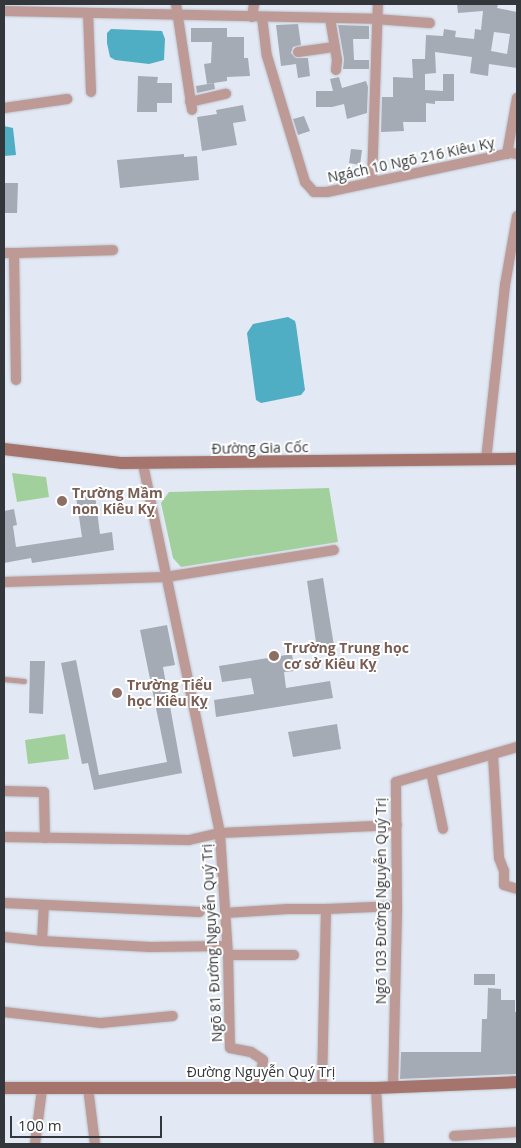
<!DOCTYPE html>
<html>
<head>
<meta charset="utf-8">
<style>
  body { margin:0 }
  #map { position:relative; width:521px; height:1148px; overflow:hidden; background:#e2e9f4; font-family:"Open Sans",sans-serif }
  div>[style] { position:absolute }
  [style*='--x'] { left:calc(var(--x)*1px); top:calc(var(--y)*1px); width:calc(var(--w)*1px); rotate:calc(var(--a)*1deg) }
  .green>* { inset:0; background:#a2d09c }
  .water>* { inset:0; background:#4fadc4 }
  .building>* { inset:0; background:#a4abb5 }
  .roads { filter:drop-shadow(0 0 1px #bfc5cf) drop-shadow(0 0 1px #bfc5cf) }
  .lane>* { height:5px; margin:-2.5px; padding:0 2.5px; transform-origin:2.5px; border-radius:2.5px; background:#bd9a95 }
  .street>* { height:10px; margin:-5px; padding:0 5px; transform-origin:5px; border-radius:5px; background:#bd9a95 }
  .secondary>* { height:12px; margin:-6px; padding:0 6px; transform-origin:6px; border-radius:6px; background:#a5746c }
  .dots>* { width:14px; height:14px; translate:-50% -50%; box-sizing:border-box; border:2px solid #fff; border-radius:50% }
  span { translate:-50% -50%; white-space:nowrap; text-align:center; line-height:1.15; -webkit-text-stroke:4px #fff; paint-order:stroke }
  .street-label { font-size:14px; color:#33363a }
  .education-label { font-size:14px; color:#785e54; font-weight:700 }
  .left { translate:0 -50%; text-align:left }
  .frame { position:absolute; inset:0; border:5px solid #33363a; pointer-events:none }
  .scale { position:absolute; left:10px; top:1116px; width:152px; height:22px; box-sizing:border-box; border:2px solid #33363a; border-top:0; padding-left:6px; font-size:15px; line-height:18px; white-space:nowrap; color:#33363a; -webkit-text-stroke:4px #fff; paint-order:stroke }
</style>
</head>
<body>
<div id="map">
  <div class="green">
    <div style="clip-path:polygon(12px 473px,46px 477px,49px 497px,17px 502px)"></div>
    <div style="clip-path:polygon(329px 488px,338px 542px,181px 567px,173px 558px,161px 503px,169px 492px)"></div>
    <div style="clip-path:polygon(65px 734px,69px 759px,28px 764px,25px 740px)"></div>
  </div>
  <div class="water">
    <div style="clip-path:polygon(111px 29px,162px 31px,165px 39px,164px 60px,149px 64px,115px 60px,110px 57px,107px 43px,107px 33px)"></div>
    <div style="clip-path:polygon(4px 126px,13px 128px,16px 155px,4px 156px)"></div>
    <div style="clip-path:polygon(288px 317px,295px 321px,296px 325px,305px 390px,301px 395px,261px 403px,256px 400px,247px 333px,253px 324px)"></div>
  </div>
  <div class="building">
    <div style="clip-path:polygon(evenodd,457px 4px,498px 4px,497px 8px,517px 12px,517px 68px,489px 64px,488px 76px,470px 73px,472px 57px,435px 52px,436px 73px,425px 74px,425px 90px,443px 91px,443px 74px,454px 74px,454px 101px,435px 101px,435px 104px,426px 103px,426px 122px,403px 122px,404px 131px,381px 132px,382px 97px,393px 97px,393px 77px,413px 78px,412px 59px,425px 59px,426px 35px,443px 36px,444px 29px,456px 31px,455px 37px,474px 39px,475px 29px,481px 30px,483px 11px,458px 13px,457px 4px,494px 32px,510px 34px,507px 54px,491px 51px,494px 32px)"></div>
    <div style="clip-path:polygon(298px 24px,301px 45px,293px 47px,291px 53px,296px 58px,308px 58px,310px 76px,298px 78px,296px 64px,281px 66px,276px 25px)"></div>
    <div style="clip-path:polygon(338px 25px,369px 26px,369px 39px,353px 39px,354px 60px,369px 60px,369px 69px,343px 69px,344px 59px)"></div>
    <div style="clip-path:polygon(191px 28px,227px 28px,227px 37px,244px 37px,244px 58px,248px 58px,250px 76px,227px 77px,227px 81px,207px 84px,204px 64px,211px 63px,212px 42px,191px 42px)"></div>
    <div style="clip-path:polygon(138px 76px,158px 77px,157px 83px,172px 83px,172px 103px,157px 103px,157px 112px,137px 112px)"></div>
    <div style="clip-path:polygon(339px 77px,342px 88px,366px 81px,368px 87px,367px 113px,347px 119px,344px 104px,332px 107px,316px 107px,316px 91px,333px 91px,330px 79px)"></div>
    <div style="clip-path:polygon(214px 83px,215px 89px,197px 93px,196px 86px)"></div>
    <div style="clip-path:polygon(243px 105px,246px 121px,233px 123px,237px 145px,202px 151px,197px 117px,217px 114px,216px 110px)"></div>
    <div style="clip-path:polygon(304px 116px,310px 131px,298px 135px,293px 119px)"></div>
    <div style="clip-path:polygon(351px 149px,362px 150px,360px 165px,349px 163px)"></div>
    <div style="clip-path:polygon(184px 154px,184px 157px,197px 156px,199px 180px,120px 188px,117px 160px)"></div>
    <div style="clip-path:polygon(4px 183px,18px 183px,17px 213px,4px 213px)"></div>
    <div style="clip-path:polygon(95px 495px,100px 534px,112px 532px,114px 550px,32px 563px,31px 558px,4px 563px,4px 511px,14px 509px,17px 525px,13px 526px,16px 547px,82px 537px,76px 497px)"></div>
    <div style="clip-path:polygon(323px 578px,334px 646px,317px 649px,307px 581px)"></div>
    <div style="clip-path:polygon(167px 625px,175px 665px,163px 667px,182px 773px,94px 790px,88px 763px,82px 764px,61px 663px,76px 660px,99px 775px,167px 762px,140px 630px)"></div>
    <div style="clip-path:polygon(292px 654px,294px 671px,284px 672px,286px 688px,330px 681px,333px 698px,216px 717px,214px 700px,254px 694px,251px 678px,222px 682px,219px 666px)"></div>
    <div style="clip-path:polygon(30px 661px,45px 661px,43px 714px,29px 713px)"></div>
    <div style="clip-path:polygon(337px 724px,341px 749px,293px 757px,288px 732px)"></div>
    <div style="clip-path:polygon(474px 974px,495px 974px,495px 985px,474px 985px)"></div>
    <div style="clip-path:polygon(488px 988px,501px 989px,501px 1000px,515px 1000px,515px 1012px,517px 1012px,517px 1074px,400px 1079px,401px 1052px,481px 1052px,482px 1019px,487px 1019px)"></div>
  </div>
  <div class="roads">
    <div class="lane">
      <div style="--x:4;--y:679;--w:20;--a:6"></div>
    </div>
    <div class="street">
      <div style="--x:176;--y:4;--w:107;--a:81.4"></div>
      <div style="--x:4;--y:11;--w:371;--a:1.2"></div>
      <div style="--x:375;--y:19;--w:55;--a:4.2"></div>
      <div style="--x:88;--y:13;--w:79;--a:87.8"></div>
      <div style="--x:252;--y:17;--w:13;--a:-81"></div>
      <div style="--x:262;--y:17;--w:39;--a:83"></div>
      <div style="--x:267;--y:56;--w:132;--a:73.2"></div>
      <div style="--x:305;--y:182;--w:13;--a:48"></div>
      <div style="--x:314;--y:192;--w:13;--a:0"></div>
      <div style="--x:327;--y:192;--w:188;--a:-12"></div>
      <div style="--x:511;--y:153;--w:6;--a:9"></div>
      <div style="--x:330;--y:18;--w:43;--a:80.5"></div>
      <div style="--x:337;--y:60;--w:10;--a:96"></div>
      <div style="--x:298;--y:52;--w:37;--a:-8"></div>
      <div style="--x:190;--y:102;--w:37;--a:-13"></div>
      <div style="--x:4;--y:108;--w:64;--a:-8.1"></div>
      <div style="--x:507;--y:154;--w:57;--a:-79.9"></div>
      <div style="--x:372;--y:181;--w:177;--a:-88.1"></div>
      <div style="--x:4;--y:253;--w:10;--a:0"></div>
      <div style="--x:14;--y:253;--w:127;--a:89.1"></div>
      <div style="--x:14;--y:253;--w:99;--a:-1.7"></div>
      <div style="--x:486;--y:460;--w:176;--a:-83.8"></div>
      <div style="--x:505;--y:285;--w:70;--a:-80.1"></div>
      <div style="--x:4;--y:582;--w:162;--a:-1.8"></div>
      <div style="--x:166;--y:577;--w:170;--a:-9.1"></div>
      <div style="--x:493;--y:756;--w:102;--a:86.6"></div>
      <div style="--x:499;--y:858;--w:14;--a:69"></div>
      <div style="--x:504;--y:871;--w:14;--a:90"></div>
      <div style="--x:504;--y:885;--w:14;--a:17"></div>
      <div style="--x:431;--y:772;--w:58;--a:78.1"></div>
      <div style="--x:4;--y:791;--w:40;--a:1.4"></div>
      <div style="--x:44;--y:792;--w:46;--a:88.8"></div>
      <div style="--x:4;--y:837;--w:185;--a:0.9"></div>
      <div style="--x:189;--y:840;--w:32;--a:-13"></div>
      <div style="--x:220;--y:833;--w:377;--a:-101.8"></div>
      <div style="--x:4;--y:903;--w:196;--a:2.6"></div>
      <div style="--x:326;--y:909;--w:71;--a:-2.4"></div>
      <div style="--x:225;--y:913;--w:63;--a:-3.6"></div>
      <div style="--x:288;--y:909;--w:38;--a:0"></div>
      <div style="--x:326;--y:909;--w:178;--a:91.3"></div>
      <div style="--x:4;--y:937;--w:38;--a:6"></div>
      <div style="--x:42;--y:941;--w:108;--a:3.2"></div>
      <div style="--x:150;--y:947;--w:77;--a:-0.7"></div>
      <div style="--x:42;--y:941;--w:36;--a:-87"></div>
      <div style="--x:228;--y:955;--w:66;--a:0"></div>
      <div style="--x:4;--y:1012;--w:98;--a:6.5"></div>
      <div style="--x:101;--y:1023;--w:72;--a:-5.6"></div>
      <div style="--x:259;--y:1086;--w:26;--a:-81"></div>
      <div style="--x:263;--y:1060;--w:14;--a:-146"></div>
      <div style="--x:251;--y:1052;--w:21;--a:-169"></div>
      <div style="--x:230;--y:1048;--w:93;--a:-91.2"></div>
      <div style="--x:228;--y:955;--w:122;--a:-93.8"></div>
      <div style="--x:220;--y:833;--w:177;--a:-2.6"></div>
      <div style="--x:88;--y:1087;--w:57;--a:83"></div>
      <div style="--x:393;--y:1087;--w:181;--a:-88.7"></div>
      <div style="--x:397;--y:906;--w:124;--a:-90.5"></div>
      <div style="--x:396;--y:782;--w:126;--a:-16.1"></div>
      <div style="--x:376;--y:1088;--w:56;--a:86.9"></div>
      <div style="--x:454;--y:1136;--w:63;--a:-3.6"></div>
      <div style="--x:35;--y:1144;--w:55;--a:-82.7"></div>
    </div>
    <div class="secondary">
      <div style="--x:4;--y:449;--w:119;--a:6.8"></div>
      <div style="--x:122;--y:463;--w:395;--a:-0.6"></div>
      <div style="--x:4;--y:1088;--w:372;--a:0"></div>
      <div style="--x:376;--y:1088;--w:141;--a:-2.4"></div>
    </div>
  </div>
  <div class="dots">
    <div style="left:62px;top:501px;background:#8d6e63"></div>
    <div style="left:274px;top:656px;background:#8d6e63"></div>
    <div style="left:117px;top:693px;background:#8d6e63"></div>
  </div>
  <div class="street-label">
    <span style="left:411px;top:160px;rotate:-12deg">Ngách 10 Ngõ 216 Kiêu Kỵ</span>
    <span style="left:260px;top:448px;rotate:-1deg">Đường Gia Cốc</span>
    <span style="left:381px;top:901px;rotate:-90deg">Ngõ 103 Đường Nguyễn Quý Trị</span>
    <span style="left:212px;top:943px;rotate:-93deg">Ngõ 81 Đường Nguyễn Quý Trị</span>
    <span style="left:261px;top:1072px">Đường Nguyễn Quý Trị</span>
  </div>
  <div class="education-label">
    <span class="left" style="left:72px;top:501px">Trường Mầm<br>non Kiêu Kỵ</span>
    <span class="left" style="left:284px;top:656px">Trường Trung học<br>cơ sở Kiêu Kỵ</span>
    <span class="left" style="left:127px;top:693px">Trường Tiểu<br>học Kiêu Kỵ</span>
  </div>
  <div class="frame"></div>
  <div class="scale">100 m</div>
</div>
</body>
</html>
